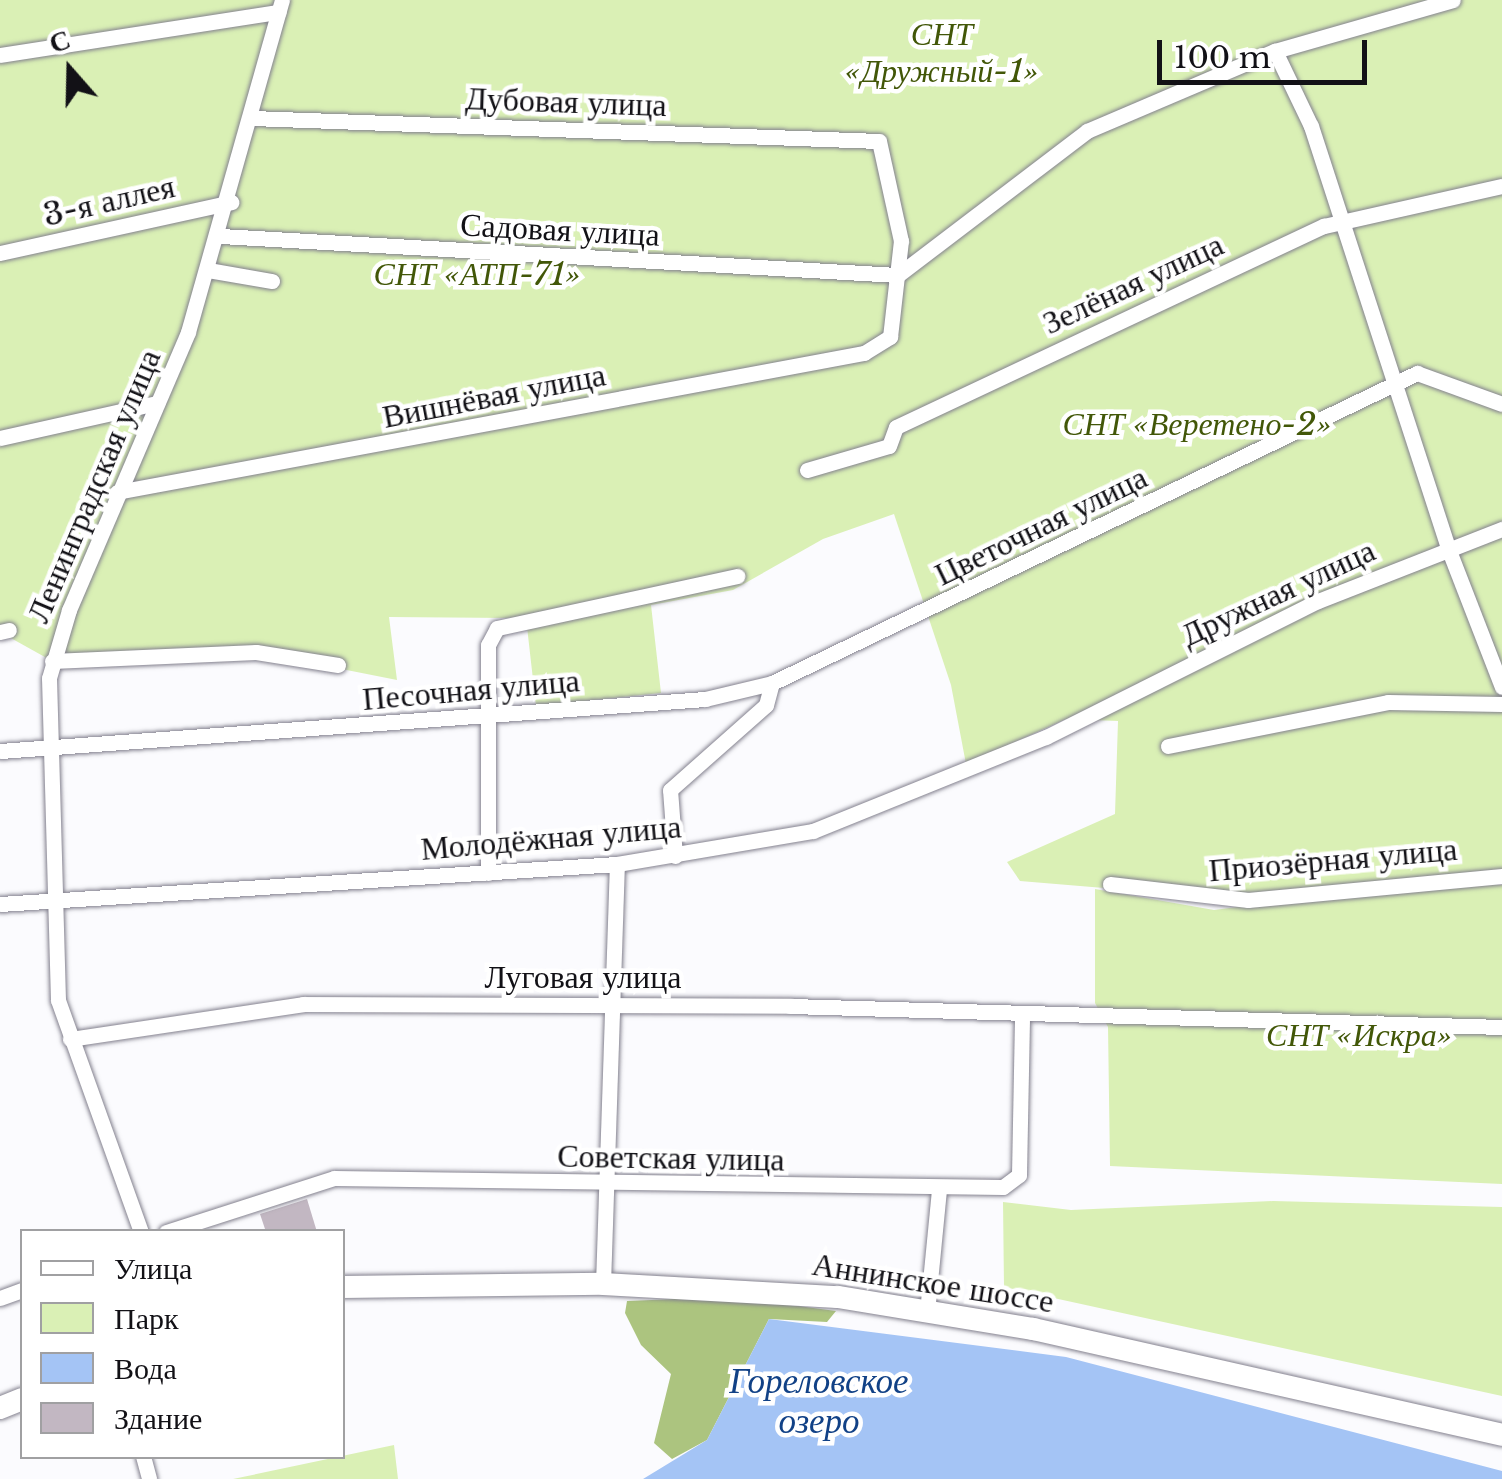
<!DOCTYPE html>
<html>
<head>
<meta charset="utf-8">
<style>
  body { margin:0 }
  #map { position:relative; width:1502px; height:1479px; overflow:hidden; background:#fbfbfe; font-family:"Libre Baskerville",serif }
  div>[style] { position:absolute }
  [style*='--x'] { left:calc(var(--x)*1px); top:calc(var(--y)*1px); width:calc(var(--w)*1px); rotate:calc(var(--a)*1deg) }
  .green>* { inset:0; background:#daf0b5 }
  .forest>* { inset:0; background:#acc47f }
  .water>* { inset:0; background:#a4c4f5 }
  .building>* { inset:0; background:#c2b7c2 }
  .roads { filter:drop-shadow(0 0 2px #83818e) drop-shadow(0 0 2px #83818e) }
  .minor>* { height:15px; margin:-7.5px; padding:0 7.5px; transform-origin:7.5px; border-radius:7.5px; background:#fff }
  .secondary>* { height:22px; margin:-11px; padding:0 11px; transform-origin:11px; border-radius:11px; background:#fff }
  span { translate:-50% -50%; white-space:nowrap; text-align:center; line-height:1.15; -webkit-text-stroke:9px #fff; paint-order:stroke }
  .park-label { font-size:32px; color:#425708; font-style:italic }
  .street-label { font-size:32px; color:#121116 }
  .water-label { font-size:35px; color:#114186; font-style:italic }
  .legend { position:absolute; left:20px; top:1229px; width:325px; height:230px; box-sizing:border-box; background:#fff; border:2px solid #a0a0a2; margin:0; padding:12px 18px; list-style:none; font-size:30px; color:#121116 }
  .legend li { display:flex; align-items:center; gap:20px; height:50px }
  .legend b { width:50px; border:2px solid #a0a0a2 }
  .north { position:absolute; left:20px; top:20px; width:100px; height:100px; -webkit-text-stroke:8px #fff; paint-order:stroke; rotate:340deg; font-size:28px; font-weight:700; line-height:40px; text-align:center; color:#121116 }
  .north::after { content:''; display:block; margin:auto; width:35px; height:45px; background:#121116; clip-path:polygon(50% 0,100% 100%,50% 72%,0 100%) }
  .scale { position:absolute; left:1157px; top:40px; width:210px; height:45px; box-sizing:border-box; border:5px solid #121116; border-top:0; padding-left:12px; font-size:30px; line-height:35px; white-space:nowrap; color:#121116; -webkit-text-stroke:8px #fff; paint-order:stroke }
</style>
</head>
<body>
<div id="map">
  <div class="green">
    <div style="clip-path:polygon(0 0,1502px 0,1502px 876px,1248px 900px,1020px 881px,1007px 862px,1115px 814px,1118px 721px,1066px 719px,966px 764px,951px 685px,894px 514px,823px 539px,733px 590px,651px 605px,661px 693px,536px 706px,526px 618px,389px 617px,397px 680px,256px 652px,52px 661px,0 632px)"></div>
    <div style="clip-path:polygon(1455px 879px,1502px 885px,1502px 1184px,1110px 1166px,1108px 1027px,1095px 1003px,1095px 889px,1214px 910px)"></div>
    <div style="clip-path:polygon(1273px 1201px,1502px 1207px,1502px 1396px,1004px 1287px,1003px 1202px,1071px 1210px)"></div>
    <div style="clip-path:polygon(394px 1445px,398px 1479px,233px 1479px,342px 1456px)"></div>
  </div>
  <div class="forest">
    <div style="clip-path:polygon(676px 1299px,761px 1301px,836px 1311px,827px 1322px,769px 1319px,707px 1440px,672px 1459px,654px 1443px,671px 1374px,641px 1345px,625px 1313px,627px 1301px)"></div>
  </div>
  <div class="water">
    <div style="clip-path:polygon(769px 1319px,1066px 1357px,1502px 1471px,1502px 1479px,643px 1479px,707px 1440px)"></div>
  </div>
  <div class="building">
    <div style="clip-path:polygon(307px 1199px,317px 1232px,266px 1232px,260px 1214px)"></div>
  </div>
  <div class="roads">
    <div class="minor">
      <div style="--x:1275;--y:51;--w:83;--a:64.4"></div>
      <div style="--x:1311;--y:126;--w:444;--a:72"></div>
      <div style="--x:1448;--y:548;--w:149;--a:68.8"></div>
      <div style="--x:0;--y:55;--w:282;--a:-8.8"></div>
      <div style="--x:221;--y:236;--w:678;--a:3.3"></div>
      <div style="--x:898;--y:275;--w:238;--a:-37.3"></div>
      <div style="--x:1087;--y:131;--w:204;--a:-23.1"></div>
      <div style="--x:1275;--y:51;--w:185;--a:-16"></div>
      <div style="--x:0;--y:253;--w:237;--a:-12.4"></div>
      <div style="--x:208;--y:270;--w:65;--a:9.8"></div>
      <div style="--x:0;--y:438;--w:161;--a:-12.6"></div>
      <div style="--x:807;--y:470;--w:85;--a:-16.3"></div>
      <div style="--x:889;--y:446;--w:20;--a:-70"></div>
      <div style="--x:896;--y:427;--w:473;--a:-25.2"></div>
      <div style="--x:1324;--y:226;--w:182;--a:-12.7"></div>
      <div style="--x:117;--y:492;--w:760;--a:-10.54"></div>
      <div style="--x:864;--y:353;--w:31;--a:-32"></div>
      <div style="--x:890;--y:337;--w:97;--a:-83.5"></div>
      <div style="--x:901;--y:241;--w:102;--a:-102.4"></div>
      <div style="--x:879;--y:141;--w:627;--a:-177.9"></div>
      <div style="--x:0;--y:632;--w:9;--a:-13"></div>
      <div style="--x:52;--y:661;--w:204;--a:-2.5"></div>
      <div style="--x:256;--y:652;--w:83;--a:9"></div>
      <div style="--x:1168;--y:746;--w:224;--a:-11.3"></div>
      <div style="--x:1388;--y:702;--w:114;--a:1"></div>
      <div style="--x:0;--y:751;--w:707;--a:-4.22"></div>
      <div style="--x:705;--y:699;--w:69;--a:-13.4"></div>
      <div style="--x:772;--y:683;--w:716;--a:-25.67"></div>
      <div style="--x:1417;--y:373;--w:90;--a:20"></div>
      <div style="--x:675;--y:856;--w:66;--a:-94.3"></div>
      <div style="--x:670;--y:790;--w:128;--a:-41.5"></div>
      <div style="--x:766;--y:705;--w:23;--a:-75"></div>
      <div style="--x:488;--y:873;--w:228;--a:-90"></div>
      <div style="--x:488;--y:645;--w:19;--a:-62"></div>
      <div style="--x:497;--y:628;--w:246;--a:-12.2"></div>
      <div style="--x:1110;--y:884;--w:139;--a:6.6"></div>
      <div style="--x:1248;--y:900;--w:255;--a:-5.4"></div>
      <div style="--x:0;--y:904;--w:618;--a:-3.71"></div>
      <div style="--x:617;--y:864;--w:199;--a:-9.6"></div>
      <div style="--x:813;--y:831;--w:251;--a:-22"></div>
      <div style="--x:1046;--y:737;--w:304;--a:-26.6"></div>
      <div style="--x:1318;--y:601;--w:198;--a:-21.4"></div>
      <div style="--x:70;--y:1039;--w:236;--a:-8.5"></div>
      <div style="--x:303;--y:1004;--w:487;--a:0.2"></div>
      <div style="--x:790;--y:1006;--w:712;--a:1.69"></div>
      <div style="--x:141;--y:1232;--w:246;--a:-109.7"></div>
      <div style="--x:58;--y:1000;--w:322;--a:-91.6"></div>
      <div style="--x:49;--y:678;--w:71;--a:-73.6"></div>
      <div style="--x:69;--y:610;--w:302;--a:-66.8"></div>
      <div style="--x:188;--y:332;--w:345;--a:-74.2"></div>
      <div style="--x:166;--y:1232;--w:176;--a:-17.8"></div>
      <div style="--x:334;--y:1178;--w:669;--a:0.77"></div>
      <div style="--x:1003;--y:1187;--w:20;--a:-37"></div>
      <div style="--x:1019;--y:1175;--w:161;--a:-88.9"></div>
      <div style="--x:603;--y:1284;--w:420;--a:-88.1"></div>
      <div style="--x:0;--y:1298;--w:23;--a:-20"></div>
      <div style="--x:927;--y:1312;--w:123;--a:-84.4"></div>
      <div style="--x:143;--y:1456;--w:24;--a:75"></div>
    </div>
    <div class="secondary">
      <div style="--x:342;--y:1287;--w:261;--a:-0.7"></div>
      <div style="--x:603;--y:1284;--w:235;--a:3.2"></div>
      <div style="--x:838;--y:1297;--w:198;--a:9.3"></div>
      <div style="--x:1033;--y:1329;--w:481;--a:12.7"></div>
      <div style="--x:0;--y:1408;--w:24;--a:-22"></div>
    </div>
  </div>
  <div class="park-label">
    <span style="left:942px;top:53px">СНТ<br>«Дружный-1»</span>
    <span style="left:477px;top:274px">СНТ «АТП-71»</span>
    <span style="left:1197px;top:424px">СНТ «Веретено-2»</span>
    <span style="left:1359px;top:1035px">СНТ «Искра»</span>
  </div>
  <div class="street-label">
    <span style="left:566px;top:102px;rotate:2deg">Дубовая улица</span>
    <span style="left:109px;top:201px;rotate:-13deg">3-я аллея</span>
    <span style="left:560px;top:230px;rotate:3deg">Садовая улица</span>
    <span style="left:1133px;top:284px;rotate:-25deg">Зелёная улица</span>
    <span style="left:494px;top:396px;rotate:-11deg">Вишнёвая улица</span>
    <span style="left:94px;top:486px;rotate:-67deg">Ленинградская улица</span>
    <span style="left:1041px;top:526px;rotate:-26deg">Цветочная улица</span>
    <span style="left:1278px;top:593px;rotate:-25deg">Дружная улица</span>
    <span style="left:471px;top:690px;rotate:-5deg">Песочная улица</span>
    <span style="left:551px;top:838px;rotate:-5deg">Молодёжная улица</span>
    <span style="left:1333px;top:860px;rotate:-5deg">Приозёрная улица</span>
    <span style="left:583px;top:977px">Луговая улица</span>
    <span style="left:671px;top:1158px;rotate:1deg">Советская улица</span>
    <span style="left:933px;top:1283px;rotate:9deg">Аннинское шоссе</span>
  </div>
  <div class="water-label">
    <span style="left:819px;top:1401px">Гореловское<br>озеро</span>
  </div>
  <ul class="legend">
  <li><b style="height:12px;background:#fff"></b>Улица</li>
  <li><b style="height:28px;background:#daf0b5"></b>Парк</li>
  <li><b style="height:28px;background:#a4c4f5"></b>Вода</li>
  <li><b style="height:28px;background:#c2b7c2"></b>Здание</li>
  </ul>
  <div class="north">С</div>
  <div class="scale">100 m</div>
</div>
</body>
</html>
